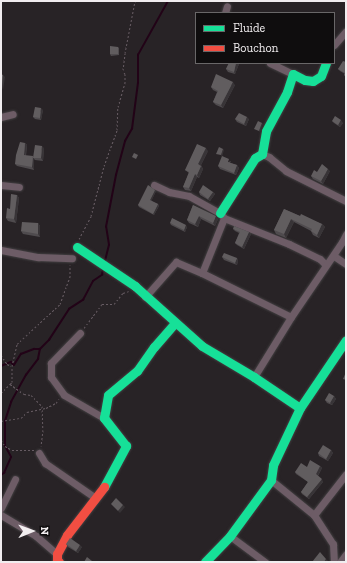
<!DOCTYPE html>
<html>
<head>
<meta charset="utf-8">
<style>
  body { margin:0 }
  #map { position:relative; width:347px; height:563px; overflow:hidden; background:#282326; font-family:"Zilla Slab",serif }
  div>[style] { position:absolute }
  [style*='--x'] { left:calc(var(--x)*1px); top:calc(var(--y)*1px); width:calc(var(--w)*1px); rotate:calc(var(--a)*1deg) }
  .stream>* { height:1.5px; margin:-0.75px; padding:0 0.75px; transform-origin:0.75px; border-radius:0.75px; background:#220317 }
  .path>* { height:1px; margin-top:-0.5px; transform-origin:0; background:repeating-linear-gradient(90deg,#665b62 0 2px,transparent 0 4px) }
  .roads { filter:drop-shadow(0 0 1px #434042) drop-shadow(0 0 1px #434042) }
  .street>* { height:7px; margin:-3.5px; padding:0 3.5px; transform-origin:3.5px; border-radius:3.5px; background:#6d5c66 }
  .fast>* { height:9px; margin:-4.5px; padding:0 4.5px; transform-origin:4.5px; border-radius:4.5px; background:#16e098 }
  .jam>* { height:9px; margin:-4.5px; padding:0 4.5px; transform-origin:4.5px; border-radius:4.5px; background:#f24e42 }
  .wall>* { inset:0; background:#4f4b4e }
  .shaded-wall>* { inset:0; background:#383437 }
  .building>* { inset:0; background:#615d5f }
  span { translate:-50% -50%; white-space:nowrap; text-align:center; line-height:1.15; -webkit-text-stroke:4px #0f0d0e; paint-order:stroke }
  .frame { position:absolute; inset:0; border:2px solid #f1edef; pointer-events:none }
  .legend { position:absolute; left:195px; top:12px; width:140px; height:52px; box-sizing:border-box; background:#0f0d0e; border:1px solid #696768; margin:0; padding:5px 7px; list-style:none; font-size:12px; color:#f1edef }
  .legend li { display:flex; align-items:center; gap:8px; height:20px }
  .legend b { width:20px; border:1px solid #696768 }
  .north { position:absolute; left:12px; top:511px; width:40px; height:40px; -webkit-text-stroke:3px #0f0d0e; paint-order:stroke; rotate:89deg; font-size:11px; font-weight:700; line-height:16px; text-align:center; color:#f1edef }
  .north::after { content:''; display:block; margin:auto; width:14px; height:18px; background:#f1edef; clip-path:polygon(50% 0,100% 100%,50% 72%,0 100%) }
</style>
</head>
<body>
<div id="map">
  <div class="stream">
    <div style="--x:105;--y:261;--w:16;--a:-76"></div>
    <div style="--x:109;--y:245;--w:18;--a:-99"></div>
    <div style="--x:106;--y:227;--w:53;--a:-79.1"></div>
    <div style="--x:116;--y:175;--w:35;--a:-75"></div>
    <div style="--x:125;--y:141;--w:14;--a:-60"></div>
    <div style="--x:132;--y:129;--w:46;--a:-82.6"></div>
    <div style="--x:138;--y:83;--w:28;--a:-90"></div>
    <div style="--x:138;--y:55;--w:62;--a:-60.9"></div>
    <div style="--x:1;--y:366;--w:11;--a:-22"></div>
    <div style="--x:11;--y:362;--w:4;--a:45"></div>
    <div style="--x:14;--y:365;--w:13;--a:-58"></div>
    <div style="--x:21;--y:354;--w:14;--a:-21"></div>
    <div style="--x:34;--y:349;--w:6;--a:0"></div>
    <div style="--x:1;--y:475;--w:4;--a:-34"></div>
    <div style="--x:4;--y:473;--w:17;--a:-66"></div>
    <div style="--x:11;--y:457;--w:13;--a:-119"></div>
    <div style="--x:5;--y:446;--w:25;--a:-90"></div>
    <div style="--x:5;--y:421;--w:20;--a:-72"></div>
    <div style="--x:11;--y:402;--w:31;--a:-61"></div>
    <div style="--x:26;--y:375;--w:20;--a:-53"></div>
    <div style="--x:38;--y:359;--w:10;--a:-79"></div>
    <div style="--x:40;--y:349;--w:13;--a:-45"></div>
    <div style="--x:49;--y:340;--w:37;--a:-57"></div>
    <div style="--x:69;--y:309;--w:17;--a:-33"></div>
    <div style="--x:83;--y:300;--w:21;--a:-62"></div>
    <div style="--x:93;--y:281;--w:11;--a:-34"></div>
    <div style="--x:102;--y:275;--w:6;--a:-81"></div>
  </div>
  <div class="path">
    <div style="--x:79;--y:239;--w:26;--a:-62"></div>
    <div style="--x:91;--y:216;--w:52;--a:-75.4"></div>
    <div style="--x:104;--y:166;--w:38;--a:-70"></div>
    <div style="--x:117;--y:130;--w:23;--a:-88"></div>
    <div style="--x:118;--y:107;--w:25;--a:-74"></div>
    <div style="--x:125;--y:83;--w:9;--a:-90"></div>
    <div style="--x:125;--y:74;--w:4;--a:-117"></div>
    <div style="--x:123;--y:70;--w:17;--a:-83"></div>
    <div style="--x:125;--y:53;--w:53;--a:-79.1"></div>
    <div style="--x:84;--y:328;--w:30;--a:-53"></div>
    <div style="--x:102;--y:304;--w:12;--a:0"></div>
    <div style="--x:114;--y:304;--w:14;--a:-51"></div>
    <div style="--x:123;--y:293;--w:6;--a:-18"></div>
    <div style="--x:1;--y:355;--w:11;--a:56"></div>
    <div style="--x:7;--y:364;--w:4;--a:27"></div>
    <div style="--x:10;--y:384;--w:3;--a:-45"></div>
    <div style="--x:12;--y:382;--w:16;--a:-90"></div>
    <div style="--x:12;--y:366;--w:23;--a:-77"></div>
    <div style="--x:17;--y:344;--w:59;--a:-42.9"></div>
    <div style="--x:60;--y:304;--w:29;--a:-70"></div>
    <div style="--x:70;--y:277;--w:12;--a:-90"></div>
    <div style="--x:1;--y:393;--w:13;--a:-45"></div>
    <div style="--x:10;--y:384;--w:17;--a:36"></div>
    <div style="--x:24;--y:394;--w:7;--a:8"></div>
    <div style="--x:31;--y:395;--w:16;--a:45"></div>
    <div style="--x:42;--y:406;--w:24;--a:88"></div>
    <div style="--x:43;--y:430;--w:16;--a:97"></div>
    <div style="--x:1;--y:421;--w:20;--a:-9"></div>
    <div style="--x:21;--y:418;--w:8;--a:-45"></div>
    <div style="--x:27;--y:412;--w:19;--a:-12"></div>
    <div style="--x:46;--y:408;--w:11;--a:-27"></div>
    <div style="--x:56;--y:403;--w:5;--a:-53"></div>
    <div style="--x:1;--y:440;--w:7;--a:56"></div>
    <div style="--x:5;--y:446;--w:8;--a:30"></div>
    <div style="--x:12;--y:450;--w:22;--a:0"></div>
  </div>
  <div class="roads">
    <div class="street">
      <div style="--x:225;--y:13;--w:7;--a:-74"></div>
      <div style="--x:334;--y:45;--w:18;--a:-49"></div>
      <div style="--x:270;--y:63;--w:25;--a:26"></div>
      <div style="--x:1;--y:117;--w:12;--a:-14"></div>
      <div style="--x:262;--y:154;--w:8;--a:23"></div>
      <div style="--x:269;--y:157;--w:22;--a:39"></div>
      <div style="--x:286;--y:171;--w:67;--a:26.6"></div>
      <div style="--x:1;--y:185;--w:18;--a:6"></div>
      <div style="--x:154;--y:185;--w:17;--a:25"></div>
      <div style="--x:169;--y:192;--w:20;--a:11"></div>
      <div style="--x:189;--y:196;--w:35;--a:29"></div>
      <div style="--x:220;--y:213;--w:6;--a:51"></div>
      <div style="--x:224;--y:218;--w:70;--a:21.8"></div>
      <div style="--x:289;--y:244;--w:34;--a:26"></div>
      <div style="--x:320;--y:259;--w:8;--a:45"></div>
      <div style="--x:1;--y:250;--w:38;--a:11"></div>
      <div style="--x:38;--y:257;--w:34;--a:2"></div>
      <div style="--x:334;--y:256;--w:14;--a:34"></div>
      <div style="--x:202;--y:273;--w:59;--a:-68.2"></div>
      <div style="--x:145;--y:297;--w:47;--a:-48.5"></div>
      <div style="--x:176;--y:262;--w:28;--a:23"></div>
      <div style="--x:202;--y:273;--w:99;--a:26.3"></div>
      <div style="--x:80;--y:333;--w:42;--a:134"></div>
      <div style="--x:51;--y:363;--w:14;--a:90"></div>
      <div style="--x:51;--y:377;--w:22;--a:54"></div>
      <div style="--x:64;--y:395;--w:46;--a:29.9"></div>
      <div style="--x:254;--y:377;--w:70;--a:-58.3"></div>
      <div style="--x:291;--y:317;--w:91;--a:-55.8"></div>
      <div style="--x:342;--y:242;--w:9;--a:-63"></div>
      <div style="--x:39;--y:453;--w:12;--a:59"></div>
      <div style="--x:45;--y:463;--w:60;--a:34.8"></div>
      <div style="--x:271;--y:480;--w:55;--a:39.1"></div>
      <div style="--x:314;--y:515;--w:35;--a:57"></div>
      <div style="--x:333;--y:544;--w:18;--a:87"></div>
      <div style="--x:1;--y:508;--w:32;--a:-64"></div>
      <div style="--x:1;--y:515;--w:41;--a:31"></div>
      <div style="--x:36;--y:536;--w:28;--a:41"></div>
      <div style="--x:314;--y:515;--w:52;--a:-52"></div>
      <div style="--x:230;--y:536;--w:44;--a:36.6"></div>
      <div style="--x:340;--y:562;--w:10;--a:-53"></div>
    </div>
    <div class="fast">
      <div style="--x:220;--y:213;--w:65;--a:-57.5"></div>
      <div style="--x:255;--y:158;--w:8;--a:-30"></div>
      <div style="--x:262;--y:154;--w:23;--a:-80"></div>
      <div style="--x:266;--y:131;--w:44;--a:-61.7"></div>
      <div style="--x:287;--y:92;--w:19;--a:-72"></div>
      <div style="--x:293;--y:74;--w:13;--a:27"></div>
      <div style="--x:305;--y:80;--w:8;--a:7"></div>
      <div style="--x:313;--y:81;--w:9;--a:-32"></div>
      <div style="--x:321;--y:76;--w:14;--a:-69"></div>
      <div style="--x:77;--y:247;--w:70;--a:33.9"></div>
      <div style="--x:135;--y:286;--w:90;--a:41.8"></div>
      <div style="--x:202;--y:346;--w:61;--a:30.8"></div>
      <div style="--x:254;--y:377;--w:55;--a:34"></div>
      <div style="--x:104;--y:487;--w:47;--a:-61.8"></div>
      <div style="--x:126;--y:446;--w:36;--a:-128"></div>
      <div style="--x:104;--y:418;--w:23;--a:-80"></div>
      <div style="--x:108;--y:395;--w:38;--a:-40"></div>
      <div style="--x:137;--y:371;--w:29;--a:-55"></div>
      <div style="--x:154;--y:347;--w:32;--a:-49"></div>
      <div style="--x:205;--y:562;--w:36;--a:-46"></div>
      <div style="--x:230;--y:536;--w:69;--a:-53.8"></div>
      <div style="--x:271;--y:480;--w:15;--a:-82"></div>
      <div style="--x:273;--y:465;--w:63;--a:-64.7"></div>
      <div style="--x:300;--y:408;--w:82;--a:-55.9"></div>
    </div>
    <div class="jam">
      <div style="--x:59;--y:562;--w:3;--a:-135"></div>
      <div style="--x:57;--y:560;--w:6;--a:-90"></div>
      <div style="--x:57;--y:554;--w:21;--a:-62"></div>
      <div style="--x:67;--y:535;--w:61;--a:-52.4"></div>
    </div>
  </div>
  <div class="wall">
    <div style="clip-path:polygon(118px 47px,119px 48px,119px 55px,111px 56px,110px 54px)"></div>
    <div style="clip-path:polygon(346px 62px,346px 78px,344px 75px,345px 74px,340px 71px,338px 69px)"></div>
    <div style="clip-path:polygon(229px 63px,238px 63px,239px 64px,235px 74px,228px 72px,226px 69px)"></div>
    <div style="clip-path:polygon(235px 85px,223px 108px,216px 105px,213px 102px,217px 92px,213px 90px,211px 87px)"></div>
    <div style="clip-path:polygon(43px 110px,41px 120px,35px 119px,33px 117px)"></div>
    <div style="clip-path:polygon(235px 119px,249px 119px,246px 126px,237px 122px)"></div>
    <div style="clip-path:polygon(332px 121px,343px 123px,340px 127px,334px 123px)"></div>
    <div style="clip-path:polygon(25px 143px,27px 145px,26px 156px,33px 158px,44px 148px,43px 161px,35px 160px,34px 159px,34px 170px,17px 166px,15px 164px)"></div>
    <div style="clip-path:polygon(208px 151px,201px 165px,203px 169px,199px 178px,197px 177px,191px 191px,185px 190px,183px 187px,189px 173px,185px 170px)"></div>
    <div style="clip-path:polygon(231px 161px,230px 163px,237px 165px,239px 168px,236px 175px,220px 169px,218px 166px)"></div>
    <div style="clip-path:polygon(330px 171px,323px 184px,313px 179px,311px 176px)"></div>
    <div style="clip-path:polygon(155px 190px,156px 191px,151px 201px,158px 204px,159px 206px,154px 215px,139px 207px,138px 205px)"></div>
    <div style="clip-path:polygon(199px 192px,213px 192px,215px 194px,210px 201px,200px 195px)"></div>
    <div style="clip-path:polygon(17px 195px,19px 198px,16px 223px,8px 221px,6px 218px)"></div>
    <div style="clip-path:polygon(193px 205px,218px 219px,215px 226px,201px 219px,198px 227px,189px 223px,187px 220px)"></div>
    <div style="clip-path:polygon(284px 209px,300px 216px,322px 224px,325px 227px,319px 238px,313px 235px,311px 231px,294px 222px,286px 238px,276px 234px,274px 230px)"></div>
    <div style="clip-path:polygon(38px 223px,40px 226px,40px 237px,23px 234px,21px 231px)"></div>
    <div style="clip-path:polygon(170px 223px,187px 227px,185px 232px,171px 225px)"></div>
    <div style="clip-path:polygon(233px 229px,249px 232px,251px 234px,244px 249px,237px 245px,235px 243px,239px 233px,235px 231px)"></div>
    <div style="clip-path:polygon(222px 257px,237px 258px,238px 261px,237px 265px,224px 260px)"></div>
    <div style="clip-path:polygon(334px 396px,336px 399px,332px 405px,327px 403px,325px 400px)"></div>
    <div style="clip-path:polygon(331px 450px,333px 453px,328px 461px,319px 456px,318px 453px)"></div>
    <div style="clip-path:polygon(320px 466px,322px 468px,318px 476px,323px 482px,309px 499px,302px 494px,301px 492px,308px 482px,296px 474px,295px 472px,307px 467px)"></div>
    <div style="clip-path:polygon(66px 544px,82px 547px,78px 553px,68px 547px)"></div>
  </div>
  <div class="shaded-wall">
    <div style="clip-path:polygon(236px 63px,238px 63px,239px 64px,235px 74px,234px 72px)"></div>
    <div style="clip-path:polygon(3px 75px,5px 77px,3px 90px,2px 87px)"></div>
    <div style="clip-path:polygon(233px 82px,235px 85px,223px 108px,221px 105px)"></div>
    <div style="clip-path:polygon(41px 108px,43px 110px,41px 120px,40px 118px)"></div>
    <div style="clip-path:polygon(247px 117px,249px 119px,246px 126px,244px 124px)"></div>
    <div style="clip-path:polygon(341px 120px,343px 123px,340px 127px,338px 125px)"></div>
    <div style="clip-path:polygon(262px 123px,263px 124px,260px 132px,259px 131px)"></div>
    <div style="clip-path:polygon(25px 143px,27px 145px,25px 158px,24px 155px)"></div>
    <div style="clip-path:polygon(42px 146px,44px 148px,43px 161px,41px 158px)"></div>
    <div style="clip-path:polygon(206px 148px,208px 151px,200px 167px,198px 164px)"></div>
    <div style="clip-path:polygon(223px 149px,224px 150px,222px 157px,221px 155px)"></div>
    <div style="clip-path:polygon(33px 156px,34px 159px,34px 170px,32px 167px)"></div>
    <div style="clip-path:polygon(237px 165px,239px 168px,236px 175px,234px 173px)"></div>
    <div style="clip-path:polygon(201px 166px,203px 169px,199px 178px,197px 175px)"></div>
    <div style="clip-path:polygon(328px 169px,330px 171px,323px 184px,321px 181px)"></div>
    <div style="clip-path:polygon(195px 174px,197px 177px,191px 191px,189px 188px)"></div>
    <div style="clip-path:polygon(155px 190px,156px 191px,151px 202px,150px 200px)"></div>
    <div style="clip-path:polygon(213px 192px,215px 194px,210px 201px,208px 199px)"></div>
    <div style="clip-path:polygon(17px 195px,19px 198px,16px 223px,14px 219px)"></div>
    <div style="clip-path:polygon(158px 204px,159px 206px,154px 215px,153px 214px)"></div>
    <div style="clip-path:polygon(199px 216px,201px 219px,198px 227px,195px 224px)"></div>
    <div style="clip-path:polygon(216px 216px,218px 219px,215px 226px,213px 223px)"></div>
    <div style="clip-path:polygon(291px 219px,294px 222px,286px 238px,284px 234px)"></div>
    <div style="clip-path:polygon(38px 223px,40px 226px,40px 237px,38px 234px)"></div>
    <div style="clip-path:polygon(322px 224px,325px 227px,319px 238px,317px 235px)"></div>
    <div style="clip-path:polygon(186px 225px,187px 227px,185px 232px,184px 230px)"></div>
    <div style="clip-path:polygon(249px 232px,251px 234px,244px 249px,242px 247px)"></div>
    <div style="clip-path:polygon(237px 258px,238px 261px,237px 265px,235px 263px)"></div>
    <div style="clip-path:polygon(334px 396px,336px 399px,332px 405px,330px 403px)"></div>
    <div style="clip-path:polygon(331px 450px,333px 453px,328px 461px,326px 459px)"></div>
    <div style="clip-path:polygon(320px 466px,322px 468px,317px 477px,316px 474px)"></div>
    <div style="clip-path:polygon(322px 479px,323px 482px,309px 499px,307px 497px)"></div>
    <div style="clip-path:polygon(123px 505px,125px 507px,120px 513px,118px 511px)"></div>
    <div style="clip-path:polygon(80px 545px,82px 547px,78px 553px,76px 551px)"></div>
    <div style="clip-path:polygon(326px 559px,329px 562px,324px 562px)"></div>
  </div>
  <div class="building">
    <div style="clip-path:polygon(110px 46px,118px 47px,118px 54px,110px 54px)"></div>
    <div style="clip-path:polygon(343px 61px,346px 62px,346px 76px,344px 75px,345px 73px,338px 69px)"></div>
    <div style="clip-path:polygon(229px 63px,236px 63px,234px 72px,226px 69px)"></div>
    <div style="clip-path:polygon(1px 74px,3px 75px,2px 87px,1px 87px)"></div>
    <div style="clip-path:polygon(216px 74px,233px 82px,221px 105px,213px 102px,218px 91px,211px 87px)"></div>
    <div style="clip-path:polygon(35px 107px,41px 108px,40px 118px,33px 117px)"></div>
    <div style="clip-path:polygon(239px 113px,247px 117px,244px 124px,235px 119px)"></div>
    <div style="clip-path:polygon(335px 116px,341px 120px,338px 125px,332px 121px)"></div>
    <div style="clip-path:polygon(258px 121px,262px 123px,259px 131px,254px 129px)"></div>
    <div style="clip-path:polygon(20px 142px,25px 143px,24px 155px,33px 156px,32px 167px,15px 164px,16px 155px)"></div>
    <div style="clip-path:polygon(197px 144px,206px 148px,198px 164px,201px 166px,197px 175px,195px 174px,189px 188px,183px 187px,189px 172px,185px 170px)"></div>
    <div style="clip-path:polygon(35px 145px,42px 146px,41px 158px,33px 158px)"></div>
    <div style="clip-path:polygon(219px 147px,223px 149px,221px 155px,216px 154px)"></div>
    <div style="clip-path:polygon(134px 153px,138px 155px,136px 159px,132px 157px)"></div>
    <div style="clip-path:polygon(222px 156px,229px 159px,228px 162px,237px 165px,234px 173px,218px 166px)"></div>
    <div style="clip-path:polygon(322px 164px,328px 169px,321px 181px,311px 176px,314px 170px,317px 172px)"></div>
    <div style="clip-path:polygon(148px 185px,155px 190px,150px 200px,158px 204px,153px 214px,138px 205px)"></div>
    <div style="clip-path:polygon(203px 185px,213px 192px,208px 199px,199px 192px)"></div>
    <div style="clip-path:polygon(11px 194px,17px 195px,14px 219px,6px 218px,7px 208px,10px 209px)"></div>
    <div style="clip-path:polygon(193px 205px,216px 216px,213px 223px,199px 216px,195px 224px,187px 220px)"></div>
    <div style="clip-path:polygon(284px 209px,300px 216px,301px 214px,322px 224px,317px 235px,311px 231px,312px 229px,291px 219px,284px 234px,274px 230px)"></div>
    <div style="clip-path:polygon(172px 218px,186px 225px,184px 230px,170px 223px)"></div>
    <div style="clip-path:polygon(22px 222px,38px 223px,38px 234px,21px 231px)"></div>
    <div style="clip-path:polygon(234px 226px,249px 232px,242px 247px,235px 243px,240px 232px,233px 229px)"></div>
    <div style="clip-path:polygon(224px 253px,237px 258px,235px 263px,222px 257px)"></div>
    <div style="clip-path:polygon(346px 372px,346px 380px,343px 379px)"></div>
    <div style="clip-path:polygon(329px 393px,334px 396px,330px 403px,325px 400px)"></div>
    <div style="clip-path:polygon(323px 445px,331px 450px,326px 459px,318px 453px)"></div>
    <div style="clip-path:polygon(310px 460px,320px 466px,316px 474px,322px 479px,307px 497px,301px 492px,308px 482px,295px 472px,301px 463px,307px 467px)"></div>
    <div style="clip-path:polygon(116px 498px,123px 505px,118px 511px,111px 504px)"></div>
    <div style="clip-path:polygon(70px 538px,80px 545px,76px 551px,66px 544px)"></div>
    <div style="clip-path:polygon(320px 552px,326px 559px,324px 562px,312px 562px)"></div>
    <div style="clip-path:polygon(87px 557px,92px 561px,91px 562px,84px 562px)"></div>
  </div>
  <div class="frame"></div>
  <ul class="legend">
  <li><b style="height:5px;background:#16e098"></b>Fluide</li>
  <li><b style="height:5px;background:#f24e42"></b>Bouchon</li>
  </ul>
  <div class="north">N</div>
</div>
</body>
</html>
